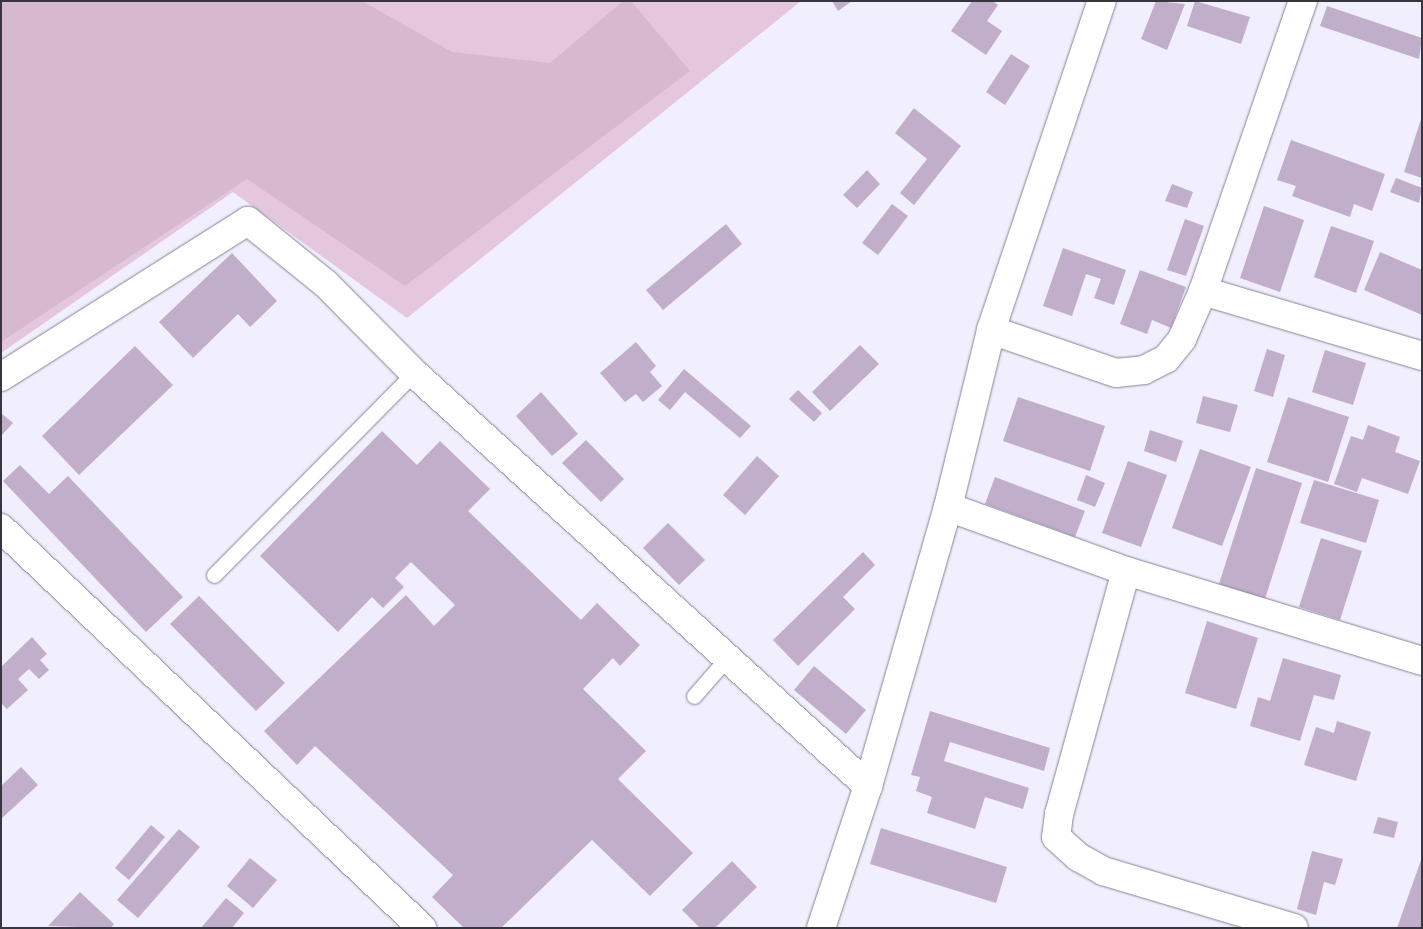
<!DOCTYPE html>
<html>
<head>
<meta charset="utf-8">
<style>
  body { margin:0 }
  #map { position:relative; width:1423px; height:929px; overflow:hidden; background:#f1effd; font-family:Rubik,sans-serif }
  div>[style] { position:absolute }
  [style*='--x'] { left:calc(var(--x)*1px); top:calc(var(--y)*1px); width:calc(var(--w)*1px); rotate:calc(var(--a)*1deg) }
  .green>* { inset:0; background:#e4c7dd }
  .forest>* { inset:0; background:#d6b9cf }
  .building>* { inset:0; background:#c0aecb }
  .roads { filter:drop-shadow(0 0 1px #868398) drop-shadow(0 0 1px #868398) }
  .service>* { height:15px; margin:-7.5px; padding:0 7.5px; transform-origin:7.5px; border-radius:7.5px; background:#fff }
  .minor>* { height:28px; margin:-14px; padding:0 14px; transform-origin:14px; border-radius:14px; background:#fff }
  span { translate:-50% -50%; white-space:nowrap; text-align:center; line-height:1.15; -webkit-text-stroke:4px #fff; paint-order:stroke }
  .frame { position:absolute; inset:0; border:2px solid #37363f; pointer-events:none }
</style>
</head>
<body>
<div id="map">
  <div class="green">
    <div style="clip-path:polygon(1px 1px,801px 1px,407px 318px,233px 192px,1px 353px)"></div>
  </div>
  <div class="forest">
    <div style="clip-path:polygon(1px 1px,362px 1px,452px 52px,550px 63px,623px 1px,631px 1px,690px 71px,405px 286px,247px 179px,1px 342px)"></div>
  </div>
  <div class="building">
    <div style="clip-path:polygon(832px 1px,852px 1px,838px 11px)"></div>
    <div style="clip-path:polygon(972px 1px,993px 1px,998px 5px,987px 21px,1002px 31px,986px 55px,951px 31px)"></div>
    <div style="clip-path:polygon(1156px 1px,1185px 4px,1167px 50px,1141px 39px)"></div>
    <div style="clip-path:polygon(1195px 1px,1250px 17px,1241px 44px,1187px 26px)"></div>
    <div style="clip-path:polygon(1327px 6px,1422px 38px,1419px 59px,1320px 26px)"></div>
    <div style="clip-path:polygon(1011px 54px,1030px 66px,1005px 105px,986px 92px)"></div>
    <div style="clip-path:polygon(914px 108px,961px 146px,914px 205px,900px 193px,927px 159px,895px 133px)"></div>
    <div style="clip-path:polygon(1422px 116px,1422px 178px,1404px 172px)"></div>
    <div style="clip-path:polygon(1291px 140px,1385px 174px,1372px 211px,1354px 204px,1350px 217px,1292px 196px,1296px 186px,1277px 180px)"></div>
    <div style="clip-path:polygon(867px 170px,880px 184px,857px 208px,843px 195px)"></div>
    <div style="clip-path:polygon(1396px 178px,1422px 188px,1419px 203px,1390px 192px)"></div>
    <div style="clip-path:polygon(1172px 184px,1193px 192px,1187px 208px,1165px 201px)"></div>
    <div style="clip-path:polygon(892px 204px,908px 216px,878px 255px,862px 243px)"></div>
    <div style="clip-path:polygon(1264px 206px,1304px 220px,1280px 292px,1240px 278px)"></div>
    <div style="clip-path:polygon(1185px 219px,1204px 226px,1186px 276px,1167px 270px)"></div>
    <div style="clip-path:polygon(726px 224px,742px 244px,663px 310px,646px 290px)"></div>
    <div style="clip-path:polygon(1331px 226px,1374px 241px,1356px 293px,1314px 277px)"></div>
    <div style="clip-path:polygon(1063px 248px,1126px 270px,1114px 305px,1094px 298px,1101px 279px,1086px 274px,1072px 316px,1043px 306px)"></div>
    <div style="clip-path:polygon(1380px 252px,1422px 270px,1422px 315px,1364px 290px)"></div>
    <div style="clip-path:polygon(232px 253px,277px 301px,250px 327px,238px 314px,193px 358px,159px 322px)"></div>
    <div style="clip-path:polygon(1140px 270px,1186px 287px,1171px 328px,1152px 320px,1147px 334px,1120px 324px)"></div>
    <div style="clip-path:polygon(636px 342px,656px 366px,650px 372px,662px 386px,643px 402px,636px 394px,625px 402px,600px 373px)"></div>
    <div style="clip-path:polygon(860px 345px,879px 364px,830px 411px,812px 392px)"></div>
    <div style="clip-path:polygon(135px 346px,173px 385px,79px 475px,42px 436px)"></div>
    <div style="clip-path:polygon(1267px 349px,1285px 355px,1273px 397px,1254px 391px)"></div>
    <div style="clip-path:polygon(1325px 350px,1366px 363px,1353px 405px,1312px 392px)"></div>
    <div style="clip-path:polygon(684px 369px,751px 426px,740px 438px,685px 392px,670px 410px,658px 400px)"></div>
    <div style="clip-path:polygon(798px 390px,822px 413px,814px 422px,789px 399px)"></div>
    <div style="clip-path:polygon(541px 392px,578px 434px,552px 456px,516px 416px)"></div>
    <div style="clip-path:polygon(1203px 396px,1238px 405px,1230px 432px,1196px 423px)"></div>
    <div style="clip-path:polygon(1018px 397px,1105px 426px,1090px 471px,1003px 441px)"></div>
    <div style="clip-path:polygon(1288px 397px,1349px 417px,1328px 482px,1267px 462px)"></div>
    <div style="clip-path:polygon(1px 413px,13px 423px,1px 436px)"></div>
    <div style="clip-path:polygon(1368px 425px,1400px 437px,1395px 452px,1420px 461px,1408px 494px,1362px 478px,1357px 492px,1334px 484px,1351px 436px,1363px 440px)"></div>
    <div style="clip-path:polygon(1150px 430px,1183px 441px,1176px 462px,1144px 451px)"></div>
    <div style="clip-path:polygon(382px 431px,417px 465px,440px 441px,490px 489px,468px 511px,581px 620px,597px 603px,640px 645px,620px 666px,613px 658px,583px 689px,646px 751px,618px 779px,693px 853px,650px 896px,592px 840px,501px 928px,464px 928px,432px 897px,453px 875px,315px 746px,297px 765px,264px 731px,406px 595px,434px 626px,455px 605px,411px 562px,395px 578px,404px 587px,383px 608px,372px 597px,338px 632px,260px 556px)"></div>
    <div style="clip-path:polygon(586px 440px,624px 479px,601px 502px,562px 463px)"></div>
    <div style="clip-path:polygon(1200px 449px,1251px 467px,1222px 546px,1172px 528px)"></div>
    <div style="clip-path:polygon(757px 456px,779px 476px,745px 515px,723px 495px)"></div>
    <div style="clip-path:polygon(1128px 461px,1167px 475px,1141px 547px,1102px 533px)"></div>
    <div style="clip-path:polygon(20px 465px,49px 494px,68px 476px,183px 597px,146px 632px,3px 481px)"></div>
    <div style="clip-path:polygon(1256px 468px,1302px 483px,1265px 599px,1219px 584px)"></div>
    <div style="clip-path:polygon(1086px 475px,1105px 483px,1095px 507px,1077px 500px)"></div>
    <div style="clip-path:polygon(995px 477px,1085px 511px,1075px 537px,985px 504px)"></div>
    <div style="clip-path:polygon(1314px 480px,1379px 500px,1366px 543px,1300px 523px)"></div>
    <div style="clip-path:polygon(668px 523px,705px 560px,679px 585px,643px 548px)"></div>
    <div style="clip-path:polygon(1321px 538px,1362px 551px,1340px 620px,1299px 607px)"></div>
    <div style="clip-path:polygon(863px 552px,875px 565px,843px 597px,855px 609px,798px 666px,773px 640px)"></div>
    <div style="clip-path:polygon(199px 596px,285px 683px,256px 711px,170px 624px)"></div>
    <div style="clip-path:polygon(1207px 621px,1258px 638px,1236px 709px,1185px 693px)"></div>
    <div style="clip-path:polygon(32px 637px,47px 654px,40px 660px,49px 670px,39px 679px,29px 669px,18px 679px,28px 690px,7px 709px,1px 703px,1px 667px)"></div>
    <div style="clip-path:polygon(1283px 658px,1341px 675px,1334px 700px,1314px 695px,1300px 741px,1250px 726px,1258px 697px,1270px 701px)"></div>
    <div style="clip-path:polygon(814px 666px,866px 710px,846px 734px,794px 690px)"></div>
    <div style="clip-path:polygon(930px 711px,1050px 748px,1044px 771px,950px 742px,944px 761px,1029px 788px,1023px 809px,985px 797px,975px 829px,927px 813px,932px 797px,916px 791px,920px 777px,911px 775px)"></div>
    <div style="clip-path:polygon(1337px 721px,1371px 732px,1356px 781px,1304px 765px,1316px 727px,1334px 733px)"></div>
    <div style="clip-path:polygon(21px 767px,38px 785px,1px 819px,1px 786px)"></div>
    <div style="clip-path:polygon(1378px 817px,1398px 822px,1394px 838px,1373px 833px)"></div>
    <div style="clip-path:polygon(151px 825px,165px 837px,129px 880px,115px 868px)"></div>
    <div style="clip-path:polygon(881px 828px,1007px 867px,996px 903px,870px 864px)"></div>
    <div style="clip-path:polygon(179px 829px,200px 847px,138px 918px,117px 900px)"></div>
    <div style="clip-path:polygon(1312px 851px,1343px 859px,1335px 885px,1324px 882px,1316px 915px,1297px 909px)"></div>
    <div style="clip-path:polygon(250px 858px,277px 880px,253px 908px,227px 886px)"></div>
    <div style="clip-path:polygon(1421px 860px,1422px 928px,1397px 928px)"></div>
    <div style="clip-path:polygon(732px 861px,757px 887px,715px 928px,700px 928px,682px 910px)"></div>
    <div style="clip-path:polygon(80px 892px,114px 924px,111px 928px,48px 926px)"></div>
    <div style="clip-path:polygon(226px 898px,244px 913px,232px 928px,201px 928px)"></div>
  </div>
  <div class="roads">
    <div class="service">
      <div style="--x:214;--y:575;--w:284;--a:-45.3"></div>
      <div style="--x:694;--y:696;--w:50;--a:-49"></div>
    </div>
    <div class="minor">
      <div style="--x:1203;--y:291;--w:228;--a:16.5"></div>
      <div style="--x:991;--y:330;--w:132;--a:19"></div>
      <div style="--x:1116;--y:373;--w:28;--a:-6"></div>
      <div style="--x:1144;--y:370;--w:25;--a:-27"></div>
      <div style="--x:1166;--y:359;--w:26;--a:-51"></div>
      <div style="--x:1182;--y:339;--w:52;--a:-66.4"></div>
      <div style="--x:1203;--y:291;--w:307;--a:-71"></div>
      <div style="--x:1;--y:377;--w:292;--a:-32.3"></div>
      <div style="--x:248;--y:221;--w:100;--a:38.9"></div>
      <div style="--x:326;--y:284;--w:125;--a:45.3"></div>
      <div style="--x:414;--y:373;--w:614;--a:42.29"></div>
      <div style="--x:948;--y:507;--w:189;--a:19.8"></div>
      <div style="--x:1126;--y:571;--w:309;--a:16.9"></div>
      <div style="--x:1;--y:528;--w:581;--a:43.53"></div>
      <div style="--x:1126;--y:571;--w:252;--a:105.4"></div>
      <div style="--x:1059;--y:814;--w:23;--a:97"></div>
      <div style="--x:1056;--y:837;--w:30;--a:42"></div>
      <div style="--x:1078;--y:857;--w:29;--a:29"></div>
      <div style="--x:1103;--y:871;--w:199;--a:16.6"></div>
      <div style="--x:821;--y:928;--w:150;--a:-71.7"></div>
      <div style="--x:868;--y:786;--w:290;--a:-74"></div>
      <div style="--x:948;--y:507;--w:182;--a:-76.3"></div>
      <div style="--x:991;--y:330;--w:347;--a:-71.4"></div>
    </div>
  </div>
  <div class="frame"></div>
</div>
</body>
</html>
